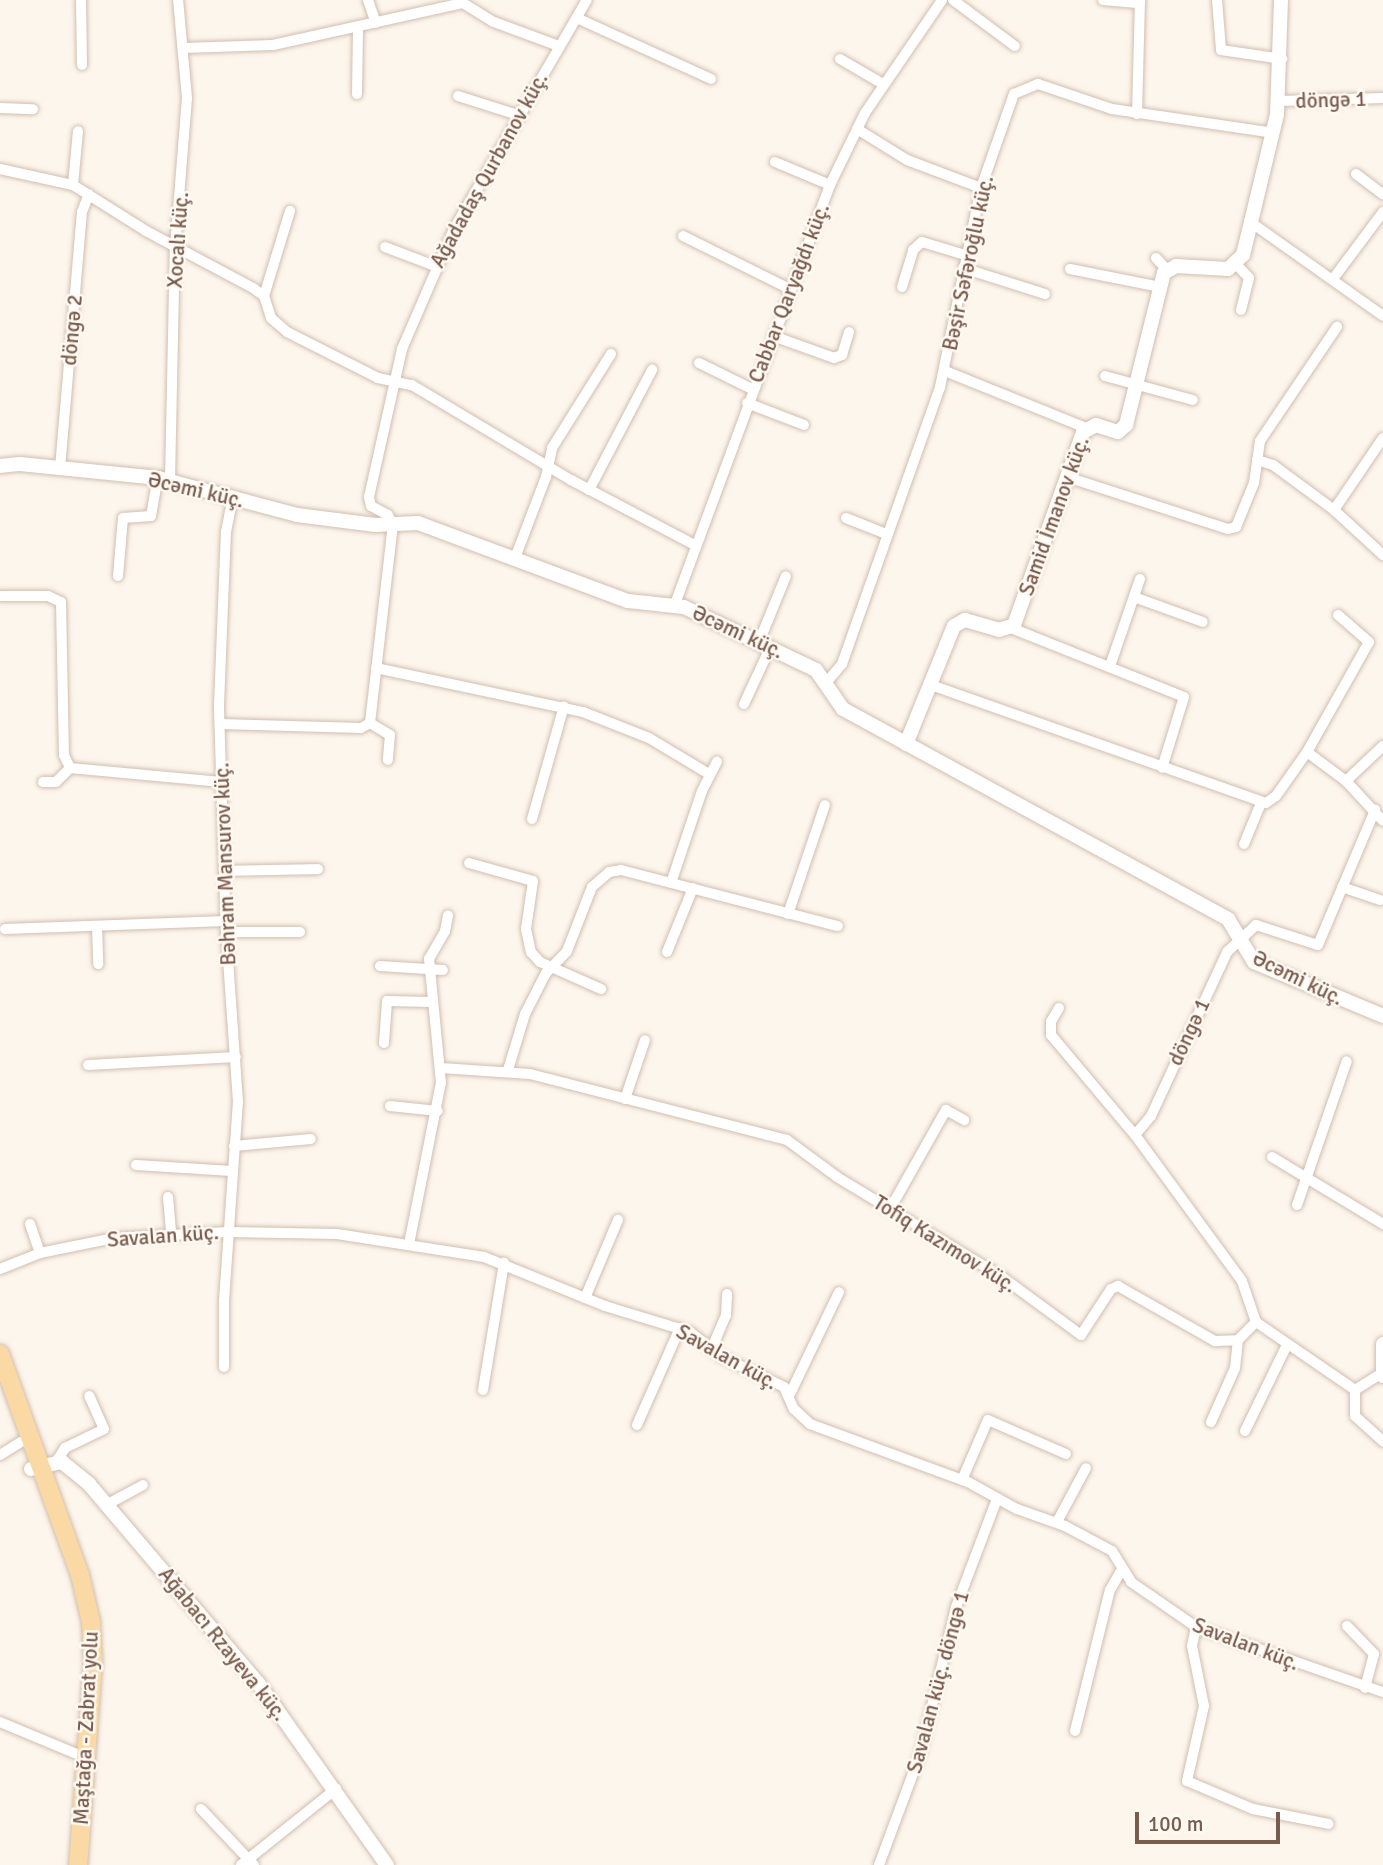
<!DOCTYPE html>
<html>
<head>
<meta charset="utf-8">
<style>
  body { margin:0 }
  #map { position:relative; width:1383px; height:1865px; overflow:hidden; background:#fdf6ec; font-family:Signika,sans-serif }
  div>[style] { position:absolute }
  [style*='--x'] { left:calc(var(--x)*1px); top:calc(var(--y)*1px); width:calc(var(--w)*1px); rotate:calc(var(--a)*1deg) }
  .roads { filter:drop-shadow(0 0 2px #d1beb0) drop-shadow(0 0 2px #d1beb0) }
  .minor>* { height:10px; margin:-5px; padding:0 5px; transform-origin:5px; border-radius:5px; background:#fff }
  .tertiary>* { height:14px; margin:-7px; padding:0 7px; transform-origin:7px; border-radius:7px; background:#fff }
  .primary>* { height:18px; margin:-9px; padding:0 9px; transform-origin:9px; border-radius:9px; background:#fbd9a5 }
  span { translate:-50% -50%; white-space:nowrap; text-align:center; line-height:1.15; -webkit-text-stroke:5px #fffaf3; paint-order:stroke }
  .street-label { font-size:21px; color:#7a5c4d }
  .scale { position:absolute; left:1135px; top:1812px; width:145px; height:32px; box-sizing:border-box; border:4px solid #7a5c4d; border-top:0; padding-left:9px; font-size:21px; line-height:24px; white-space:nowrap; color:#7a5c4d; -webkit-text-stroke:5px #fffaf3; paint-order:stroke }
</style>
</head>
<body>
<div id="map">
  <div class="roads">
    <div class="minor">
      <div style="--x:81;--y:0;--w:65;--a:89.1"></div>
      <div style="--x:368;--y:0;--w:24;--a:71"></div>
      <div style="--x:953;--y:0;--w:77;--a:36.6"></div>
      <div style="--x:1103;--y:0;--w:37;--a:5"></div>
      <div style="--x:1217;--y:0;--w:50;--a:85.4"></div>
      <div style="--x:1221;--y:50;--w:62;--a:8.4"></div>
      <div style="--x:579;--y:19;--w:145;--a:24.4"></div>
      <div style="--x:184;--y:48;--w:89;--a:-1.9"></div>
      <div style="--x:273;--y:45;--w:195;--a:-12.5"></div>
      <div style="--x:463;--y:3;--w:36;--a:32"></div>
      <div style="--x:494;--y:22;--w:69;--a:20.3"></div>
      <div style="--x:840;--y:59;--w:50;--a:30.2"></div>
      <div style="--x:357;--y:94;--w:65;--a:-89.1"></div>
      <div style="--x:458;--y:96;--w:66;--a:17.6"></div>
      <div style="--x:1279;--y:101;--w:104;--a:-1.7"></div>
      <div style="--x:0;--y:108;--w:33;--a:2"></div>
      <div style="--x:1137;--y:114;--w:114;--a:-88.5"></div>
      <div style="--x:857;--y:129;--w:59;--a:31.8"></div>
      <div style="--x:907;--y:160;--w:79;--a:20.7"></div>
      <div style="--x:775;--y:162;--w:60;--a:22.7"></div>
      <div style="--x:0;--y:169;--w:75;--a:12.4"></div>
      <div style="--x:73;--y:185;--w:86;--a:32.2"></div>
      <div style="--x:146;--y:231;--w:121;--a:28"></div>
      <div style="--x:253;--y:288;--w:14;--a:36"></div>
      <div style="--x:264;--y:296;--w:23;--a:72"></div>
      <div style="--x:271;--y:318;--w:21;--a:41"></div>
      <div style="--x:287;--y:332;--w:102;--a:26.8"></div>
      <div style="--x:378;--y:378;--w:35;--a:12"></div>
      <div style="--x:412;--y:385;--w:185;--a:30.9"></div>
      <div style="--x:571;--y:480;--w:140;--a:27.7"></div>
      <div style="--x:1356;--y:174;--w:34;--a:37"></div>
      <div style="--x:73;--y:185;--w:54;--a:-84.7"></div>
      <div style="--x:1249;--y:221;--w:164;--a:35.3"></div>
      <div style="--x:683;--y:236;--w:119;--a:26.4"></div>
      <div style="--x:385;--y:247;--w:53;--a:20.8"></div>
      <div style="--x:1156;--y:258;--w:16;--a:47"></div>
      <div style="--x:1236;--y:264;--w:19;--a:47"></div>
      <div style="--x:1249;--y:278;--w:33;--a:104"></div>
      <div style="--x:963;--y:268;--w:86;--a:17.6"></div>
      <div style="--x:1070;--y:269;--w:92;--a:11.3"></div>
      <div style="--x:1333;--y:279;--w:84;--a:-53.3"></div>
      <div style="--x:902;--y:287;--w:39;--a:-73"></div>
      <div style="--x:913;--y:250;--w:12;--a:-42"></div>
      <div style="--x:922;--y:242;--w:45;--a:16.8"></div>
      <div style="--x:264;--y:296;--w:89;--a:-73"></div>
      <div style="--x:773;--y:336;--w:65;--a:19.8"></div>
      <div style="--x:834;--y:358;--w:9;--a:-21"></div>
      <div style="--x:842;--y:355;--w:24;--a:-73"></div>
      <div style="--x:699;--y:363;--w:59;--a:26.1"></div>
      <div style="--x:945;--y:371;--w:152;--a:22"></div>
      <div style="--x:1105;--y:376;--w:91;--a:15.3"></div>
      <div style="--x:747;--y:403;--w:61;--a:21.1"></div>
      <div style="--x:1257;--y:460;--w:17;--a:17"></div>
      <div style="--x:1273;--y:465;--w:76;--a:36.4"></div>
      <div style="--x:1334;--y:510;--w:67;--a:42.6"></div>
      <div style="--x:60;--y:468;--w:257;--a:-85.1"></div>
      <div style="--x:82;--y:212;--w:19;--a:-69"></div>
      <div style="--x:1067;--y:477;--w:169;--a:17.9"></div>
      <div style="--x:1228;--y:529;--w:8;--a:-14"></div>
      <div style="--x:1236;--y:527;--w:48;--a:-67.8"></div>
      <div style="--x:1254;--y:483;--w:42;--a:-81.9"></div>
      <div style="--x:1260;--y:441;--w:138;--a:-56"></div>
      <div style="--x:170;--y:480;--w:233;--a:-88.8"></div>
      <div style="--x:175;--y:247;--w:149;--a:-85.4"></div>
      <div style="--x:187;--y:98;--w:98;--a:-95.2"></div>
      <div style="--x:589;--y:490;--w:136;--a:-62.3"></div>
      <div style="--x:1334;--y:510;--w:87;--a:-55.8"></div>
      <div style="--x:846;--y:518;--w:43;--a:21.8"></div>
      <div style="--x:515;--y:558;--w:87;--a:-69.1"></div>
      <div style="--x:546;--y:477;--w:30;--a:-78"></div>
      <div style="--x:552;--y:448;--w:111;--a:-57.9"></div>
      <div style="--x:118;--y:576;--w:58;--a:-85.1"></div>
      <div style="--x:123;--y:518;--w:28;--a:-4"></div>
      <div style="--x:151;--y:516;--w:39;--a:-80"></div>
      <div style="--x:0;--y:596;--w:48;--a:0"></div>
      <div style="--x:48;--y:596;--w:14;--a:25"></div>
      <div style="--x:61;--y:602;--w:153;--a:88.9"></div>
      <div style="--x:64;--y:755;--w:14;--a:65"></div>
      <div style="--x:70;--y:768;--w:152;--a:5.3"></div>
      <div style="--x:1134;--y:597;--w:73;--a:19.9"></div>
      <div style="--x:675;--y:604;--w:447;--a:-69.7"></div>
      <div style="--x:830;--y:185;--w:80;--a:-64.1"></div>
      <div style="--x:865;--y:113;--w:137;--a:-55.7"></div>
      <div style="--x:1011;--y:628;--w:186;--a:21.7"></div>
      <div style="--x:1184;--y:697;--w:74;--a:107.2"></div>
      <div style="--x:759;--y:642;--w:71;--a:-67.8"></div>
      <div style="--x:1110;--y:666;--w:92;--a:-71"></div>
      <div style="--x:376;--y:668;--w:212;--a:12"></div>
      <div style="--x:583;--y:712;--w:71;--a:21.5"></div>
      <div style="--x:649;--y:738;--w:70;--a:31"></div>
      <div style="--x:826;--y:683;--w:25;--a:-50"></div>
      <div style="--x:842;--y:664;--w:294;--a:-70.5"></div>
      <div style="--x:940;--y:387;--w:203;--a:-78.4"></div>
      <div style="--x:981;--y:188;--w:100;--a:-70.7"></div>
      <div style="--x:1014;--y:94;--w:26;--a:-23"></div>
      <div style="--x:1038;--y:84;--w:78;--a:18.7"></div>
      <div style="--x:1112;--y:109;--w:164;--a:8.4"></div>
      <div style="--x:931;--y:685;--w:355;--a:19.4"></div>
      <div style="--x:1266;--y:803;--w:12;--a:-35"></div>
      <div style="--x:1276;--y:796;--w:54;--a:-54.8"></div>
      <div style="--x:1307;--y:752;--w:126;--a:-60.6"></div>
      <div style="--x:1369;--y:642;--w:41;--a:-138.9"></div>
      <div style="--x:744;--y:704;--w:62;--a:-65.1"></div>
      <div style="--x:370;--y:723;--w:23;--a:31"></div>
      <div style="--x:390;--y:735;--w:25;--a:95"></div>
      <div style="--x:220;--y:724;--w:141;--a:1.6"></div>
      <div style="--x:361;--y:728;--w:10;--a:-29"></div>
      <div style="--x:370;--y:723;--w:199;--a:-83.4"></div>
      <div style="--x:393;--y:525;--w:11;--a:-117"></div>
      <div style="--x:388;--y:515;--w:19;--a:-152"></div>
      <div style="--x:371;--y:506;--w:9;--a:-103"></div>
      <div style="--x:369;--y:497;--w:152;--a:-77.4"></div>
      <div style="--x:402;--y:349;--w:131;--a:-66.6"></div>
      <div style="--x:454;--y:229;--w:265;--a:-59.9"></div>
      <div style="--x:1307;--y:752;--w:49;--a:36.6"></div>
      <div style="--x:1346;--y:781;--w:54;--a:47.2"></div>
      <div style="--x:1346;--y:781;--w:51;--a:-43.4"></div>
      <div style="--x:43;--y:782;--w:13;--a:0"></div>
      <div style="--x:56;--y:782;--w:20;--a:-45"></div>
      <div style="--x:532;--y:819;--w:117;--a:-74.2"></div>
      <div style="--x:1244;--y:844;--w:44;--a:-67.5"></div>
      <div style="--x:469;--y:863;--w:66;--a:15.7"></div>
      <div style="--x:533;--y:881;--w:49;--a:98.3"></div>
      <div style="--x:526;--y:929;--w:24;--a:78"></div>
      <div style="--x:531;--y:952;--w:13;--a:48"></div>
      <div style="--x:540;--y:962;--w:67;--a:23.9"></div>
      <div style="--x:224;--y:871;--w:94;--a:-1.2"></div>
      <div style="--x:671;--y:883;--w:97;--a:-71.4"></div>
      <div style="--x:702;--y:791;--w:33;--a:-63"></div>
      <div style="--x:1342;--y:887;--w:40;--a:18.9"></div>
      <div style="--x:788;--y:914;--w:115;--a:-71.3"></div>
      <div style="--x:97;--y:927;--w:37;--a:88"></div>
      <div style="--x:5;--y:929;--w:221;--a:-2.1"></div>
      <div style="--x:226;--y:932;--w:74;--a:0"></div>
      <div style="--x:667;--y:952;--w:69;--a:-67.9"></div>
      <div style="--x:380;--y:966;--w:63;--a:3.6"></div>
      <div style="--x:1059;--y:1008;--w:16;--a:120"></div>
      <div style="--x:1051;--y:1022;--w:13;--a:90"></div>
      <div style="--x:1051;--y:1035;--w:131;--a:50"></div>
      <div style="--x:384;--y:1043;--w:42;--a:-85.9"></div>
      <div style="--x:387;--y:1001;--w:44;--a:1.3"></div>
      <div style="--x:88;--y:1065;--w:148;--a:-3.1"></div>
      <div style="--x:441;--y:1068;--w:89;--a:3.9"></div>
      <div style="--x:530;--y:1074;--w:265;--a:14.4"></div>
      <div style="--x:787;--y:1140;--w:62;--a:36.5"></div>
      <div style="--x:837;--y:1177;--w:193;--a:31.2"></div>
      <div style="--x:1002;--y:1277;--w:98;--a:36.3"></div>
      <div style="--x:1081;--y:1335;--w:55;--a:-56.9"></div>
      <div style="--x:1111;--y:1289;--w:8;--a:-23"></div>
      <div style="--x:1118;--y:1286;--w:112;--a:29.6"></div>
      <div style="--x:1215;--y:1341;--w:23;--a:-2"></div>
      <div style="--x:1238;--y:1340;--w:25;--a:-45"></div>
      <div style="--x:1256;--y:1322;--w:120;--a:34.5"></div>
      <div style="--x:1355;--y:1390;--w:32;--a:-32"></div>
      <div style="--x:508;--y:1070;--w:59;--a:-73.1"></div>
      <div style="--x:525;--y:1014;--w:46;--a:-62.9"></div>
      <div style="--x:546;--y:973;--w:30;--a:-46"></div>
      <div style="--x:567;--y:951;--w:69;--a:-68.7"></div>
      <div style="--x:592;--y:887;--w:23;--a:-41"></div>
      <div style="--x:609;--y:872;--w:12;--a:-9"></div>
      <div style="--x:621;--y:870;--w:224;--a:14.5"></div>
      <div style="--x:625;--y:1099;--w:62;--a:-71.3"></div>
      <div style="--x:390;--y:1106;--w:48;--a:5.9"></div>
      <div style="--x:234;--y:1146;--w:77;--a:-5.2"></div>
      <div style="--x:1272;--y:1157;--w:130;--a:31.1"></div>
      <div style="--x:136;--y:1165;--w:96;--a:3.6"></div>
      <div style="--x:168;--y:1197;--w:37;--a:85"></div>
      <div style="--x:1297;--y:1205;--w:152;--a:-70.9"></div>
      <div style="--x:890;--y:1209;--w:114;--a:-60.5"></div>
      <div style="--x:946;--y:1110;--w:21;--a:29"></div>
      <div style="--x:30;--y:1224;--w:31;--a:71"></div>
      <div style="--x:409;--y:1244;--w:164;--a:-78.8"></div>
      <div style="--x:441;--y:1083;--w:125;--a:-95.5"></div>
      <div style="--x:429;--y:959;--w:32;--a:-60"></div>
      <div style="--x:445;--y:931;--w:16;--a:-79"></div>
      <div style="--x:0;--y:1269;--w:43;--a:-21.8"></div>
      <div style="--x:40;--y:1253;--w:76;--a:-11.5"></div>
      <div style="--x:114;--y:1238;--w:114;--a:-3"></div>
      <div style="--x:228;--y:1232;--w:109;--a:1.1"></div>
      <div style="--x:337;--y:1234;--w:149;--a:8.9"></div>
      <div style="--x:484;--y:1257;--w:131;--a:22"></div>
      <div style="--x:605;--y:1306;--w:89;--a:17"></div>
      <div style="--x:690;--y:1332;--w:41;--a:38"></div>
      <div style="--x:722;--y:1357;--w:69;--a:25.8"></div>
      <div style="--x:784;--y:1387;--w:24;--a:66"></div>
      <div style="--x:794;--y:1409;--w:22;--a:43"></div>
      <div style="--x:810;--y:1424;--w:168;--a:20.2"></div>
      <div style="--x:968;--y:1482;--w:56;--a:28.9"></div>
      <div style="--x:1017;--y:1509;--w:51;--a:19.5"></div>
      <div style="--x:1065;--y:1526;--w:53;--a:28"></div>
      <div style="--x:1112;--y:1551;--w:36;--a:58"></div>
      <div style="--x:1131;--y:1582;--w:79;--a:34.7"></div>
      <div style="--x:1196;--y:1627;--w:198;--a:19.2"></div>
      <div style="--x:585;--y:1298;--w:85;--a:-67.1"></div>
      <div style="--x:1256;--y:1322;--w:43;--a:-108.9"></div>
      <div style="--x:1242;--y:1281;--w:181;--a:-126.2"></div>
      <div style="--x:1135;--y:1135;--w:25;--a:-50"></div>
      <div style="--x:1151;--y:1116;--w:181;--a:-65.1"></div>
      <div style="--x:1227;--y:952;--w:40;--a:-43"></div>
      <div style="--x:1256;--y:925;--w:65;--a:17.9"></div>
      <div style="--x:1318;--y:945;--w:147;--a:-67.1"></div>
      <div style="--x:712;--y:1348;--w:36;--a:-67"></div>
      <div style="--x:726;--y:1315;--w:21;--a:-87"></div>
      <div style="--x:224;--y:1367;--w:66;--a:-90"></div>
      <div style="--x:224;--y:1301;--w:199;--a:-86"></div>
      <div style="--x:238;--y:1102;--w:170;--a:-94"></div>
      <div style="--x:226;--y:932;--w:227;--a:-91.8"></div>
      <div style="--x:219;--y:705;--w:173;--a:-87.7"></div>
      <div style="--x:226;--y:532;--w:37;--a:-79"></div>
      <div style="--x:483;--y:1390;--w:129;--a:-80.6"></div>
      <div style="--x:1355;--y:1390;--w:26;--a:90"></div>
      <div style="--x:1355;--y:1416;--w:38;--a:42"></div>
      <div style="--x:790;--y:1394;--w:113;--a:-64.3"></div>
      <div style="--x:1211;--y:1422;--w:59;--a:-66"></div>
      <div style="--x:1235;--y:1368;--w:28;--a:-84"></div>
      <div style="--x:637;--y:1425;--w:106;--a:-66.1"></div>
      <div style="--x:1245;--y:1431;--w:96;--a:-64"></div>
      <div style="--x:0;--y:1455;--w:25;--a:-32"></div>
      <div style="--x:56;--y:1462;--w:17;--a:-57"></div>
      <div style="--x:65;--y:1448;--w:43;--a:-26"></div>
      <div style="--x:104;--y:1429;--w:36;--a:-114"></div>
      <div style="--x:962;--y:1480;--w:65;--a:-66.6"></div>
      <div style="--x:988;--y:1420;--w:85;--a:23.6"></div>
      <div style="--x:106;--y:1505;--w:42;--a:-28.4"></div>
      <div style="--x:1057;--y:1522;--w:61;--a:-61.8"></div>
      <div style="--x:1347;--y:1626;--w:39;--a:46"></div>
      <div style="--x:1374;--y:1654;--w:35;--a:105"></div>
      <div style="--x:1196;--y:1627;--w:19;--a:102"></div>
      <div style="--x:1192;--y:1646;--w:61;--a:78.7"></div>
      <div style="--x:1204;--y:1706;--w:77;--a:102.8"></div>
      <div style="--x:1187;--y:1781;--w:72;--a:23"></div>
      <div style="--x:1253;--y:1809;--w:77;--a:11.2"></div>
      <div style="--x:0;--y:1722;--w:83;--a:22.6"></div>
      <div style="--x:1075;--y:1731;--w:145;--a:-76.1"></div>
      <div style="--x:1110;--y:1590;--w:24;--a:-60"></div>
      <div style="--x:201;--y:1809;--w:77;--a:46.6"></div>
      <div style="--x:241;--y:1865;--w:122;--a:-38.7"></div>
      <div style="--x:879;--y:1865;--w:117;--a:-69.6"></div>
      <div style="--x:920;--y:1755;--w:152;--a:-76.3"></div>
      <div style="--x:956;--y:1607;--w:116;--a:-69.2"></div>
    </div>
    <div class="tertiary">
      <div style="--x:0;--y:466;--w:20;--a:-6"></div>
      <div style="--x:20;--y:464;--w:139;--a:5.8"></div>
      <div style="--x:158;--y:478;--w:144;--a:14.9"></div>
      <div style="--x:297;--y:515;--w:79;--a:7.3"></div>
      <div style="--x:375;--y:525;--w:43;--a:-2.7"></div>
      <div style="--x:418;--y:523;--w:224;--a:20.4"></div>
      <div style="--x:628;--y:601;--w:56;--a:6.1"></div>
      <div style="--x:684;--y:607;--w:146;--a:25.5"></div>
      <div style="--x:816;--y:670;--w:47;--a:55.3"></div>
      <div style="--x:843;--y:709;--w:439;--a:28.6"></div>
      <div style="--x:1228;--y:919;--w:50;--a:58.8"></div>
      <div style="--x:1254;--y:962;--w:140;--a:22.7"></div>
      <div style="--x:906;--y:744;--w:127;--a:-67.9"></div>
      <div style="--x:954;--y:626;--w:13;--a:-29"></div>
      <div style="--x:965;--y:620;--w:35;--a:16"></div>
      <div style="--x:999;--y:630;--w:16;--a:-18"></div>
      <div style="--x:1014;--y:625;--w:205;--a:-70.3"></div>
      <div style="--x:1083;--y:432;--w:15;--a:-28"></div>
      <div style="--x:1096;--y:425;--w:23;--a:18"></div>
      <div style="--x:1118;--y:432;--w:11;--a:-41"></div>
      <div style="--x:1126;--y:425;--w:157;--a:-76"></div>
      <div style="--x:1164;--y:273;--w:14;--a:-30"></div>
      <div style="--x:1176;--y:266;--w:52;--a:3.3"></div>
      <div style="--x:1228;--y:269;--w:21;--a:-43"></div>
      <div style="--x:1243;--y:255;--w:145;--a:-76.4"></div>
      <div style="--x:1277;--y:114;--w:114;--a:-88"></div>
      <div style="--x:1383;--y:1344;--w:32;--a:90"></div>
      <div style="--x:31;--y:1469;--w:32;--a:-13"></div>
      <div style="--x:62;--y:1462;--w:35;--a:39"></div>
      <div style="--x:89;--y:1484;--w:261;--a:49.7"></div>
      <div style="--x:258;--y:1683;--w:223;--a:54.7"></div>
    </div>
    <div class="primary">
      <div style="--x:0;--y:1354;--w:235;--a:70.1"></div>
      <div style="--x:80;--y:1575;--w:48;--a:76.8"></div>
      <div style="--x:91;--y:1622;--w:41;--a:87.2"></div>
      <div style="--x:93;--y:1663;--w:203;--a:94.2"></div>
    </div>
  </div>
  <div class="street-label">
    <span style="left:1331px;top:100px;rotate:-2deg">döngə 1</span>
    <span style="left:489px;top:170px;rotate:-61deg">Ağadadaş Qurbanov küç.</span>
    <span style="left:178px;top:240px;rotate:-86deg">Xocalı küç.</span>
    <span style="left:968px;top:263px;rotate:-78deg">Bəşir Səfəroğlu küç.</span>
    <span style="left:789px;top:293px;rotate:-69deg">Cabbar Qaryağdı küç.</span>
    <span style="left:72px;top:330px;rotate:-85deg">döngə 2</span>
    <span style="left:196px;top:490px;rotate:13deg">Əcəmi küç.</span>
    <span style="left:1054px;top:516px;rotate:-70deg">Samid İmanov küç.</span>
    <span style="left:738px;top:632px;rotate:25deg">Əcəmi küç.</span>
    <span style="left:225px;top:864px;rotate:-92deg">Bəhram Mansurov küç.</span>
    <span style="left:1298px;top:978px;rotate:26deg">Əcəmi küç.</span>
    <span style="left:1189px;top:1032px;rotate:-65deg">döngə 1</span>
    <span style="left:163px;top:1236px;rotate:-4deg">Savalan küç.</span>
    <span style="left:945px;top:1244px;rotate:32deg">Tofiq Kazımov küç.</span>
    <span style="left:727px;top:1357px;rotate:29deg">Savalan küç.</span>
    <span style="left:223px;top:1644px;rotate:51deg">Ağabacı Rzayeva küç.</span>
    <span style="left:1246px;top:1644px;rotate:21deg">Savalan küç.</span>
    <span style="left:938px;top:1682px;rotate:-75deg">Savalan küç. döngə 1</span>
    <span style="left:86px;top:1728px;rotate:-87deg">Maştağa - Zabrat yolu</span>
  </div>
  <div class="scale">100 m</div>
</div>
</body>
</html>
